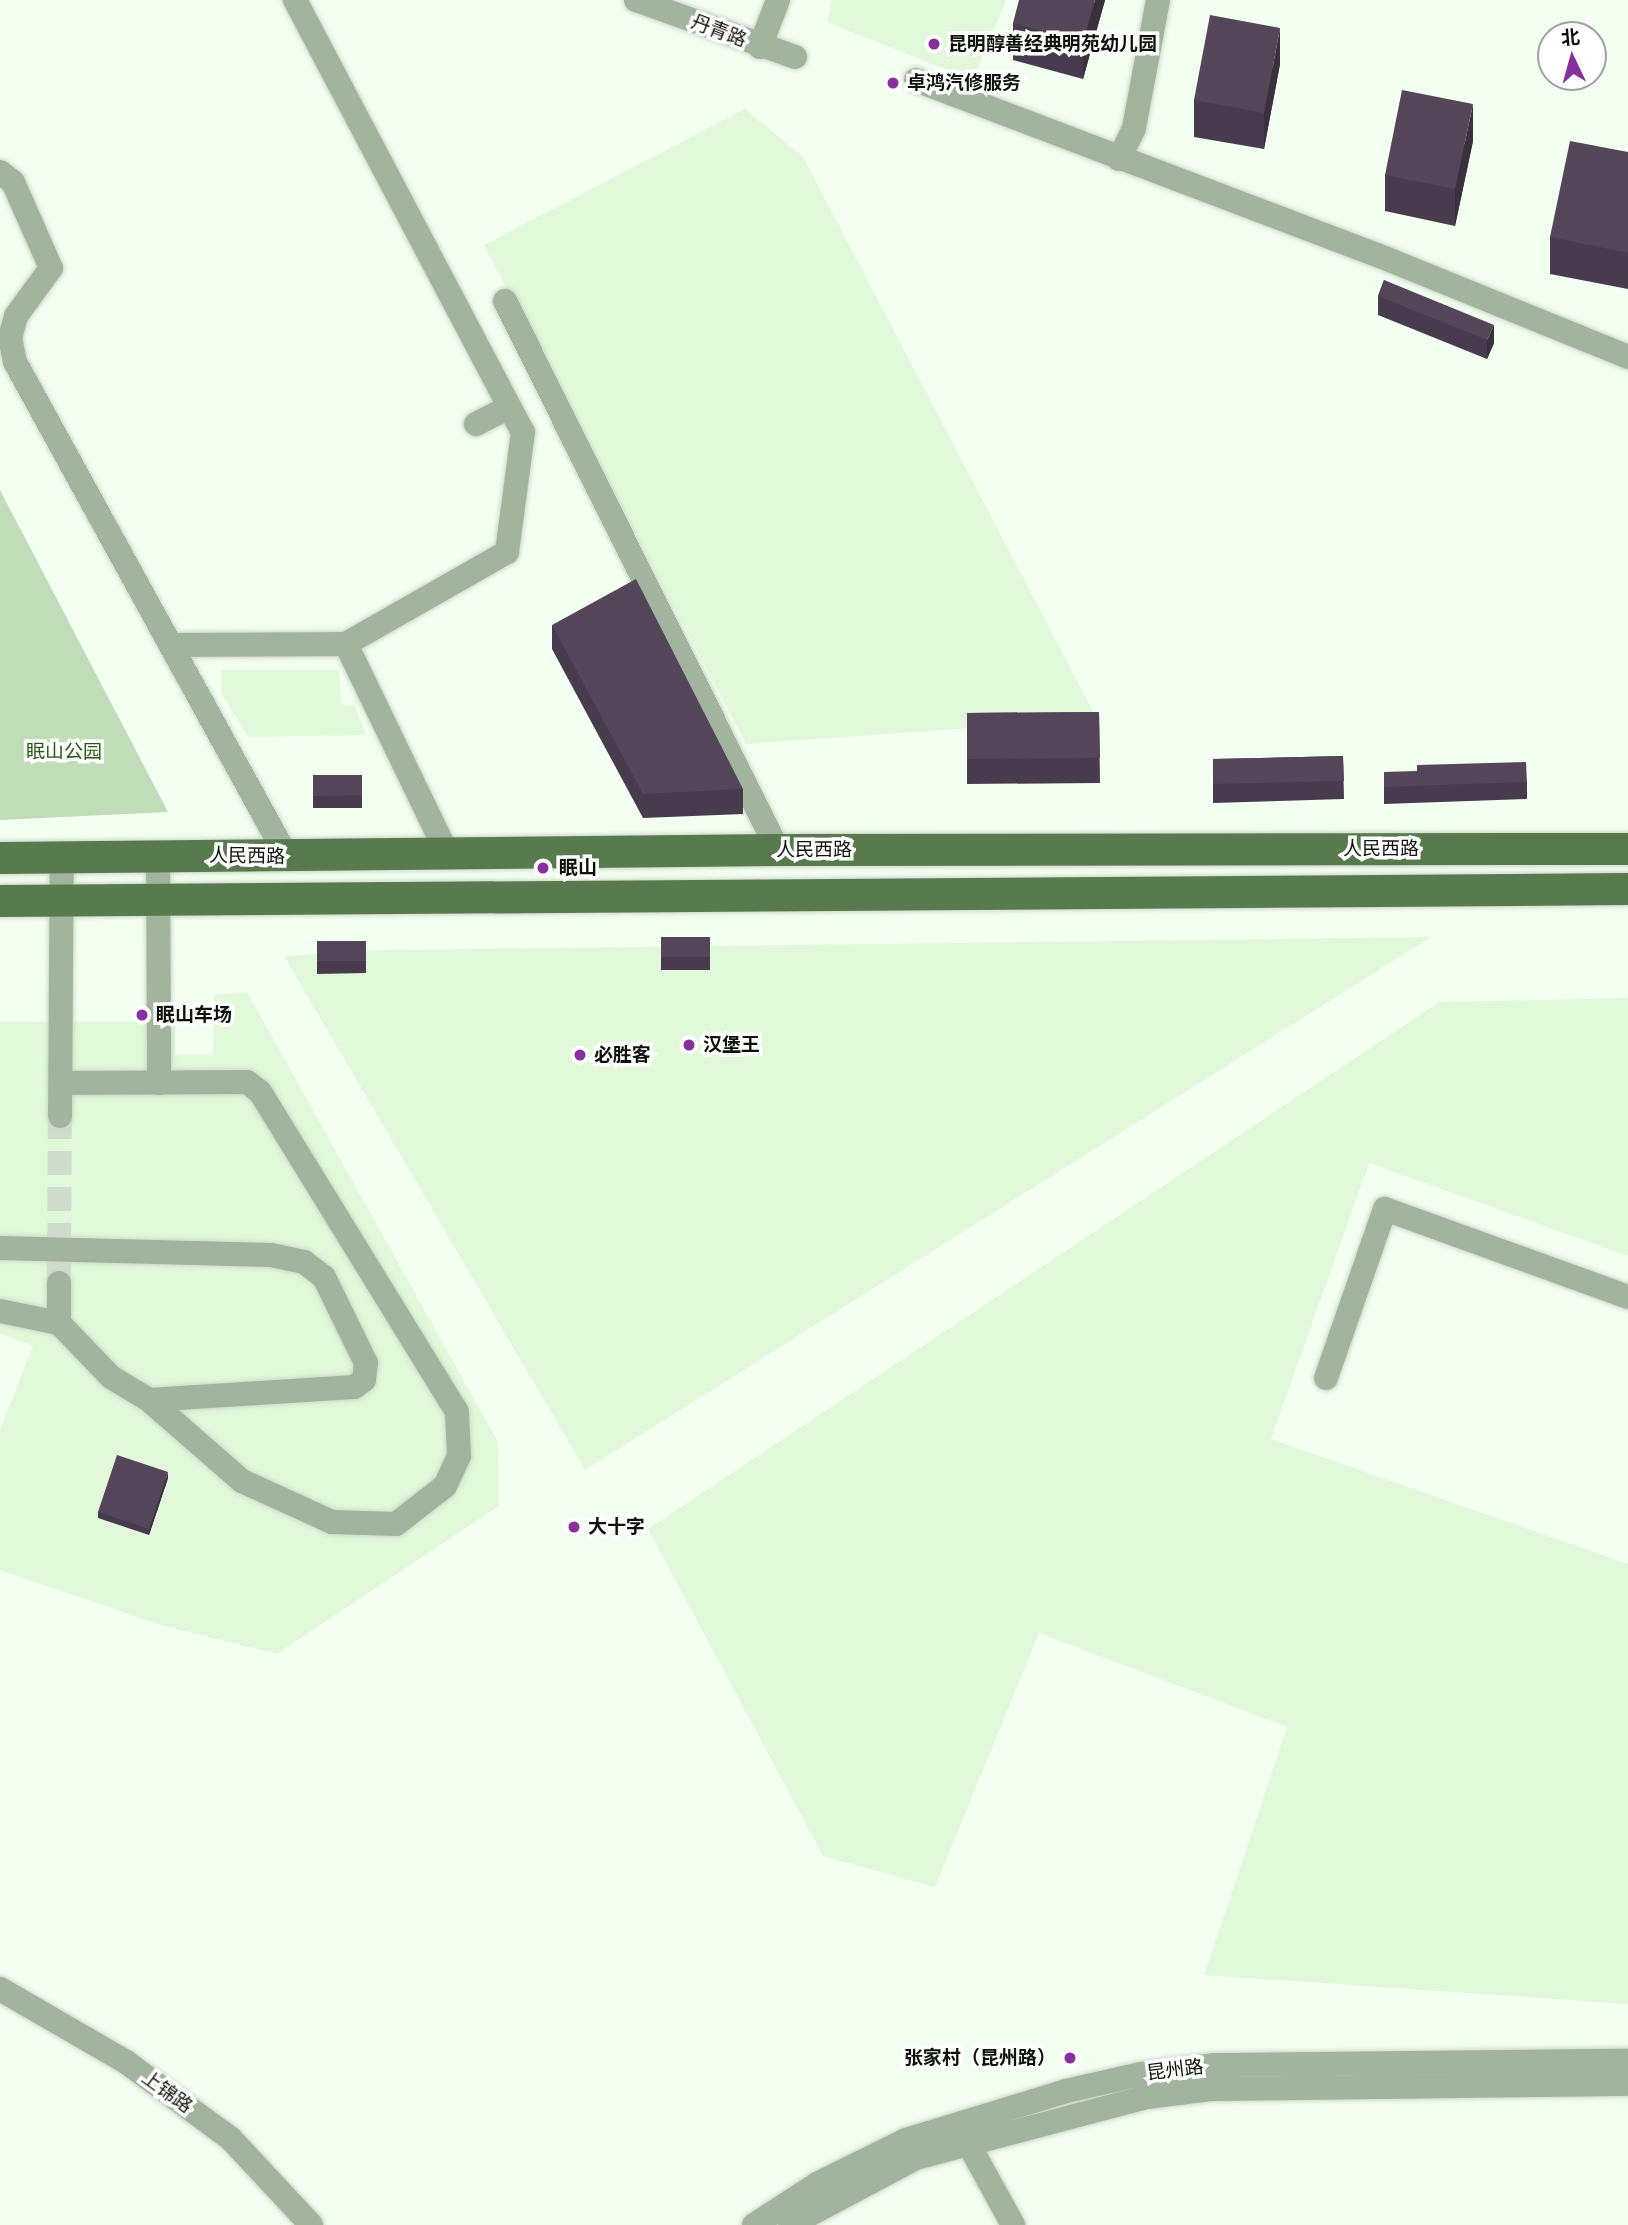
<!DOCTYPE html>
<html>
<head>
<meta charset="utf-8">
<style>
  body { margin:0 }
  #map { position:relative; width:1628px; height:2225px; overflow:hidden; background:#f3fff0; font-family:"Open Sans","Noto Sans SC",sans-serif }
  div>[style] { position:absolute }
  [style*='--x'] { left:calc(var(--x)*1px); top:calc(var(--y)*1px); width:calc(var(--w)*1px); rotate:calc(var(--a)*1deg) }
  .built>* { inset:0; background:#e1f9da }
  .green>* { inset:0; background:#c0dcb8 }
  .minor-tunnel>* { height:24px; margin-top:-12px; transform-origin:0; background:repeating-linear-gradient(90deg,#d0dcce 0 24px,transparent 0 36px) }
  .roads { filter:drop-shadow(0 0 2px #ced9cb) drop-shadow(0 0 2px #ced9cb) }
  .minor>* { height:24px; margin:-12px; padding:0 12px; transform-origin:12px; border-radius:12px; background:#a2b49d }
  .major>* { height:32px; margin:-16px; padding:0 16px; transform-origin:16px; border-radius:16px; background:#59794f }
  .wall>* { inset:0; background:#483b4d }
  .shaded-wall>* { inset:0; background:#3b303e }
  .building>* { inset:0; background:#544559 }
  .dots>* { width:19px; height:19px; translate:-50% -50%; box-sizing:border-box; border:4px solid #fff; border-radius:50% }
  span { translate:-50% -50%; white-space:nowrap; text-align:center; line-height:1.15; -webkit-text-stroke:7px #fff; paint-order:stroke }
  .street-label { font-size:19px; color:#0c130a }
  .poi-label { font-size:19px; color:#0c130a; font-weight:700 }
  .left { translate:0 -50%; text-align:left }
  .right { translate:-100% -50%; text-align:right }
  .park-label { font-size:19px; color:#255a11 }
  .north { position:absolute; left:1537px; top:21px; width:70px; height:70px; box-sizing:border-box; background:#fff; border:2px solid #9ea19d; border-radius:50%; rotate:355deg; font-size:19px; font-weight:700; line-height:28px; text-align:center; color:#0c130a }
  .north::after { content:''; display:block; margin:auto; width:24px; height:32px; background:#86309e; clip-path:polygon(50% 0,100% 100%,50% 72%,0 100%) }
</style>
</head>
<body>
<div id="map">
  <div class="built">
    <div style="clip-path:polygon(832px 0,1006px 0,973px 80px,827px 22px)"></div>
    <div style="clip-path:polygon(745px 109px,803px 157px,1097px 719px,746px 744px,484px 245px)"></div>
    <div style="clip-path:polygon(221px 670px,339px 670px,341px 704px,355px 706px,366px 735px,248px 737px,222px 694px)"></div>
    <div style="clip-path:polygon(1431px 937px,585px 1470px,284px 956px,391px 950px)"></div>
    <div style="clip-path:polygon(247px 992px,498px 1442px,499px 1506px,277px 1654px,161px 1625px,0 1570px,0 1430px,33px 1346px,0 1334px,0 1022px,175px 1021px,175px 1055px,213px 1055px,214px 995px)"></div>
    <div style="clip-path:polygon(1628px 998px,1628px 1256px,1369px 1163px,1271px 1439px,1628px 1564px,1628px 2004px,1204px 1975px,1287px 1727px,1039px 1633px,935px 1887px,823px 1856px,648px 1529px,1439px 1002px)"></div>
  </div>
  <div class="green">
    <div style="clip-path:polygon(0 490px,168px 812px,0 820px)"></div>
  </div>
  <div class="minor-tunnel">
    <div style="--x:59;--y:1283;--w:167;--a:-89.7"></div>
  </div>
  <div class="roads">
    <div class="minor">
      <div style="--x:295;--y:0;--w:488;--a:62.2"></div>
      <div style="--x:523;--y:432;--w:121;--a:97.6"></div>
      <div style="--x:507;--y:552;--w:185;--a:150.3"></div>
      <div style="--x:636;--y:0;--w:169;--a:19.7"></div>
      <div style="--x:760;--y:47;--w:50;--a:-69"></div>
      <div style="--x:916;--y:80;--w:493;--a:20.8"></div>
      <div style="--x:1377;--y:255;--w:271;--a:22.1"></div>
      <div style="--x:1119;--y:159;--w:34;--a:-64"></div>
      <div style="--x:1134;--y:128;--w:130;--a:-79.4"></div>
      <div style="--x:0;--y:172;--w:16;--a:38"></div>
      <div style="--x:13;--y:182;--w:94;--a:66.2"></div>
      <div style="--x:51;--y:268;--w:59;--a:126.1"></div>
      <div style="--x:16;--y:316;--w:23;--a:105"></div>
      <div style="--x:10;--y:338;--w:25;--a:78"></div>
      <div style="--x:15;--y:362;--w:565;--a:61.21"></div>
      <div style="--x:505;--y:301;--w:613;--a:63.56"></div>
      <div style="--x:476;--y:424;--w:35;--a:-27"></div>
      <div style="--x:174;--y:645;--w:172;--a:-0.3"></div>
      <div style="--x:346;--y:644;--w:234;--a:64.2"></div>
      <div style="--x:158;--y:856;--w:227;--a:89.7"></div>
      <div style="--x:60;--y:1116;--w:259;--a:-89.6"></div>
      <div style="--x:0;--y:1248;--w:271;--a:1.5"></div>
      <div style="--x:271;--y:1255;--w:34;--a:12"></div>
      <div style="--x:304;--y:1262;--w:25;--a:37"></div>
      <div style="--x:324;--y:1277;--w:96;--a:64"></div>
      <div style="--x:366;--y:1363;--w:17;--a:97"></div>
      <div style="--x:364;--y:1380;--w:12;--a:145"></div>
      <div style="--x:354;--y:1387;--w:205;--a:176.4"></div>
      <div style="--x:59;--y:1283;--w:40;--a:90"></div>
      <div style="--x:0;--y:1311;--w:60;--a:11.5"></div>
      <div style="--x:59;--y:1323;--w:75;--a:46.1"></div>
      <div style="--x:111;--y:1377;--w:44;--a:31.2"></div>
      <div style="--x:149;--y:1400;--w:123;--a:41.1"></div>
      <div style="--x:242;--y:1481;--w:99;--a:24.5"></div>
      <div style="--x:332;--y:1522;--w:64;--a:1.8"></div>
      <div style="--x:396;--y:1524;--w:62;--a:-37.8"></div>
      <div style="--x:445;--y:1486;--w:33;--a:-65"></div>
      <div style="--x:459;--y:1456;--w:44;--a:-92.6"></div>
      <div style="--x:457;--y:1412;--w:376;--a:-121.6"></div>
      <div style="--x:260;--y:1092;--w:16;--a:-142"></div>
      <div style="--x:247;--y:1082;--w:186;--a:179.7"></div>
      <div style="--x:1326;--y:1378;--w:179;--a:-70.8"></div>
      <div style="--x:1385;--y:1209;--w:258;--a:19.9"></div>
      <div style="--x:0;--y:1989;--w:146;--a:30.1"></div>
      <div style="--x:126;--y:2062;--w:129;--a:36.2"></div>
      <div style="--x:230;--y:2138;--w:119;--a:47"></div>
      <div style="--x:968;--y:2143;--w:94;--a:61.2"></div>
      <div style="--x:754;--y:2225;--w:77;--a:-32.9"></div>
      <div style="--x:819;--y:2183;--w:97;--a:-26.3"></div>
      <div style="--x:906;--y:2140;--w:167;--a:-17"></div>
      <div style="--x:1066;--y:2091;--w:77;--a:-12.8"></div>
      <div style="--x:1141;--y:2074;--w:75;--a:-6.9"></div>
      <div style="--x:1215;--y:2065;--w:413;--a:-0.6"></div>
      <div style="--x:790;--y:2225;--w:143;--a:-28"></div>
      <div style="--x:916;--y:2158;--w:239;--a:-14.8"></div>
      <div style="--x:1147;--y:2097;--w:64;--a:-7.1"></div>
      <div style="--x:1211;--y:2089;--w:417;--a:-0.7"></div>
    </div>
    <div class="major">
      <div style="--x:0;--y:858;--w:778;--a:-0.59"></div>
      <div style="--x:778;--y:850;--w:850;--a:-0.07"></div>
      <div style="--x:0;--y:901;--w:1628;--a:-0.42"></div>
    </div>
  </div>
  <div class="wall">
    <div style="clip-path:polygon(1105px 0,1083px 79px,1013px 60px,1013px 23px)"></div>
    <div style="clip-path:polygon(1280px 64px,1264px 149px,1194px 137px,1194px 100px)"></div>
    <div style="clip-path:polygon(1473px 141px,1455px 226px,1385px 211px,1385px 175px)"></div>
    <div style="clip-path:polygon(1628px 152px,1628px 289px,1550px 274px,1550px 237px)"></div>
    <div style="clip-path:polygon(1384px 280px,1494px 343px,1487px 359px,1378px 315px,1378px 296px)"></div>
    <div style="clip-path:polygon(552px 625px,743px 789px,743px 814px,643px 818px,552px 649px)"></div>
    <div style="clip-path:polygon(1099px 712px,1100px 783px,967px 784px,967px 713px)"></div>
    <div style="clip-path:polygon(1343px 756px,1344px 799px,1213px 803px,1213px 759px)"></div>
    <div style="clip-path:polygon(1384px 772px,1527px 782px,1527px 799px,1384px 804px)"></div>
    <div style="clip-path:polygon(313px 775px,362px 775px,362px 808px,313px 808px)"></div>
    <div style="clip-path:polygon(661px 937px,710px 937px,710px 970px,661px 970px)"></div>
    <div style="clip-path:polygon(317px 941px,366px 941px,366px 973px,317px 974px)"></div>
    <div style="clip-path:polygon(168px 1478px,149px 1535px,98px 1518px,98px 1512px)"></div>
  </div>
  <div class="shaded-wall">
    <div style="clip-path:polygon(1095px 0,1105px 0,1083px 79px,1083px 42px)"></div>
    <div style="clip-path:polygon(1280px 28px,1280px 64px,1264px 149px,1264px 113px)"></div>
    <div style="clip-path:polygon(1473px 104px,1473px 141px,1455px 226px,1455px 189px)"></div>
    <div style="clip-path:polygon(1494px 325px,1494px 343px,1487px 359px,1487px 340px)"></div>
    <div style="clip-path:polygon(168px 1472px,168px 1478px,149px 1535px,149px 1529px)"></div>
  </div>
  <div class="building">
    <div style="clip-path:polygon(1019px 0,1095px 0,1083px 42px,1013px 23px)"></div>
    <div style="clip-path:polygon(1210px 15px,1280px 28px,1264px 113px,1194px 100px)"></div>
    <div style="clip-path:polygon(1402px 90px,1473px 104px,1455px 189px,1385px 175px)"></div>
    <div style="clip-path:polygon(1570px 141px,1628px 152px,1628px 253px,1550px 237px)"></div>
    <div style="clip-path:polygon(1384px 280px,1494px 325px,1487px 340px,1378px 296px)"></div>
    <div style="clip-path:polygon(636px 579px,743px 789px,643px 794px,552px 625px)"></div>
    <div style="clip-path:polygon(1099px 712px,1100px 758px,967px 759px,967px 713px)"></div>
    <div style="clip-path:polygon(1343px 756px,1344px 781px,1213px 784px,1213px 759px)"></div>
    <div style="clip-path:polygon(1526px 762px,1527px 782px,1384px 787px,1384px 772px,1417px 771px,1417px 765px)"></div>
    <div style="clip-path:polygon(313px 775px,362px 775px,362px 795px,313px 796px)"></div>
    <div style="clip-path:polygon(661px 937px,710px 937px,710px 957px,661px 957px)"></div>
    <div style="clip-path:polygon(317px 941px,366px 941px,366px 961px,317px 961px)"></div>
    <div style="clip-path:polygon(117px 1455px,168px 1472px,149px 1529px,98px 1512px)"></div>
  </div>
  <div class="dots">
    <div style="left:934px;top:44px;background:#86309e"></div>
    <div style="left:893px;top:83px;background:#86309e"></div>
    <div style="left:543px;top:868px;background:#86309e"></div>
    <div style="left:142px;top:1015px;background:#86309e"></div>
    <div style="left:689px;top:1045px;background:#86309e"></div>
    <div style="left:580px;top:1055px;background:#86309e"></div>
    <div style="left:574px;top:1527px;background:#86309e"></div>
    <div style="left:1070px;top:2058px;background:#86309e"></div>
  </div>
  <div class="street-label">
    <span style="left:719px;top:31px;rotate:21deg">丹青路</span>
    <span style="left:1381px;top:849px">人民西路</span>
    <span style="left:814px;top:850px">人民西路</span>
    <span style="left:247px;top:856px;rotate:1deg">人民西路</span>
    <span style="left:1175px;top:2070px;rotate:-7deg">昆州路</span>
    <span style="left:167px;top:2092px;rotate:36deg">上锦路</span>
  </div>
  <div class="poi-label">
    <span class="left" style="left:948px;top:44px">昆明醇善经典明苑幼儿园</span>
    <span class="left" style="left:907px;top:83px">卓鸿汽修服务</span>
    <span class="left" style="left:559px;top:868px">眠山</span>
    <span class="left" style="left:156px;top:1015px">眠山车场</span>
    <span class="left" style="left:703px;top:1045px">汉堡王</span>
    <span class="left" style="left:594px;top:1055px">必胜客</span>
    <span class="left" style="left:588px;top:1527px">大十字</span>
    <span class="right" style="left:1056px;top:2058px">张家村（昆州路）</span>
  </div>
  <div class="park-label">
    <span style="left:64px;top:752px">眠山公园</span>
  </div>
  <div class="north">北</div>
</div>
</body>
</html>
